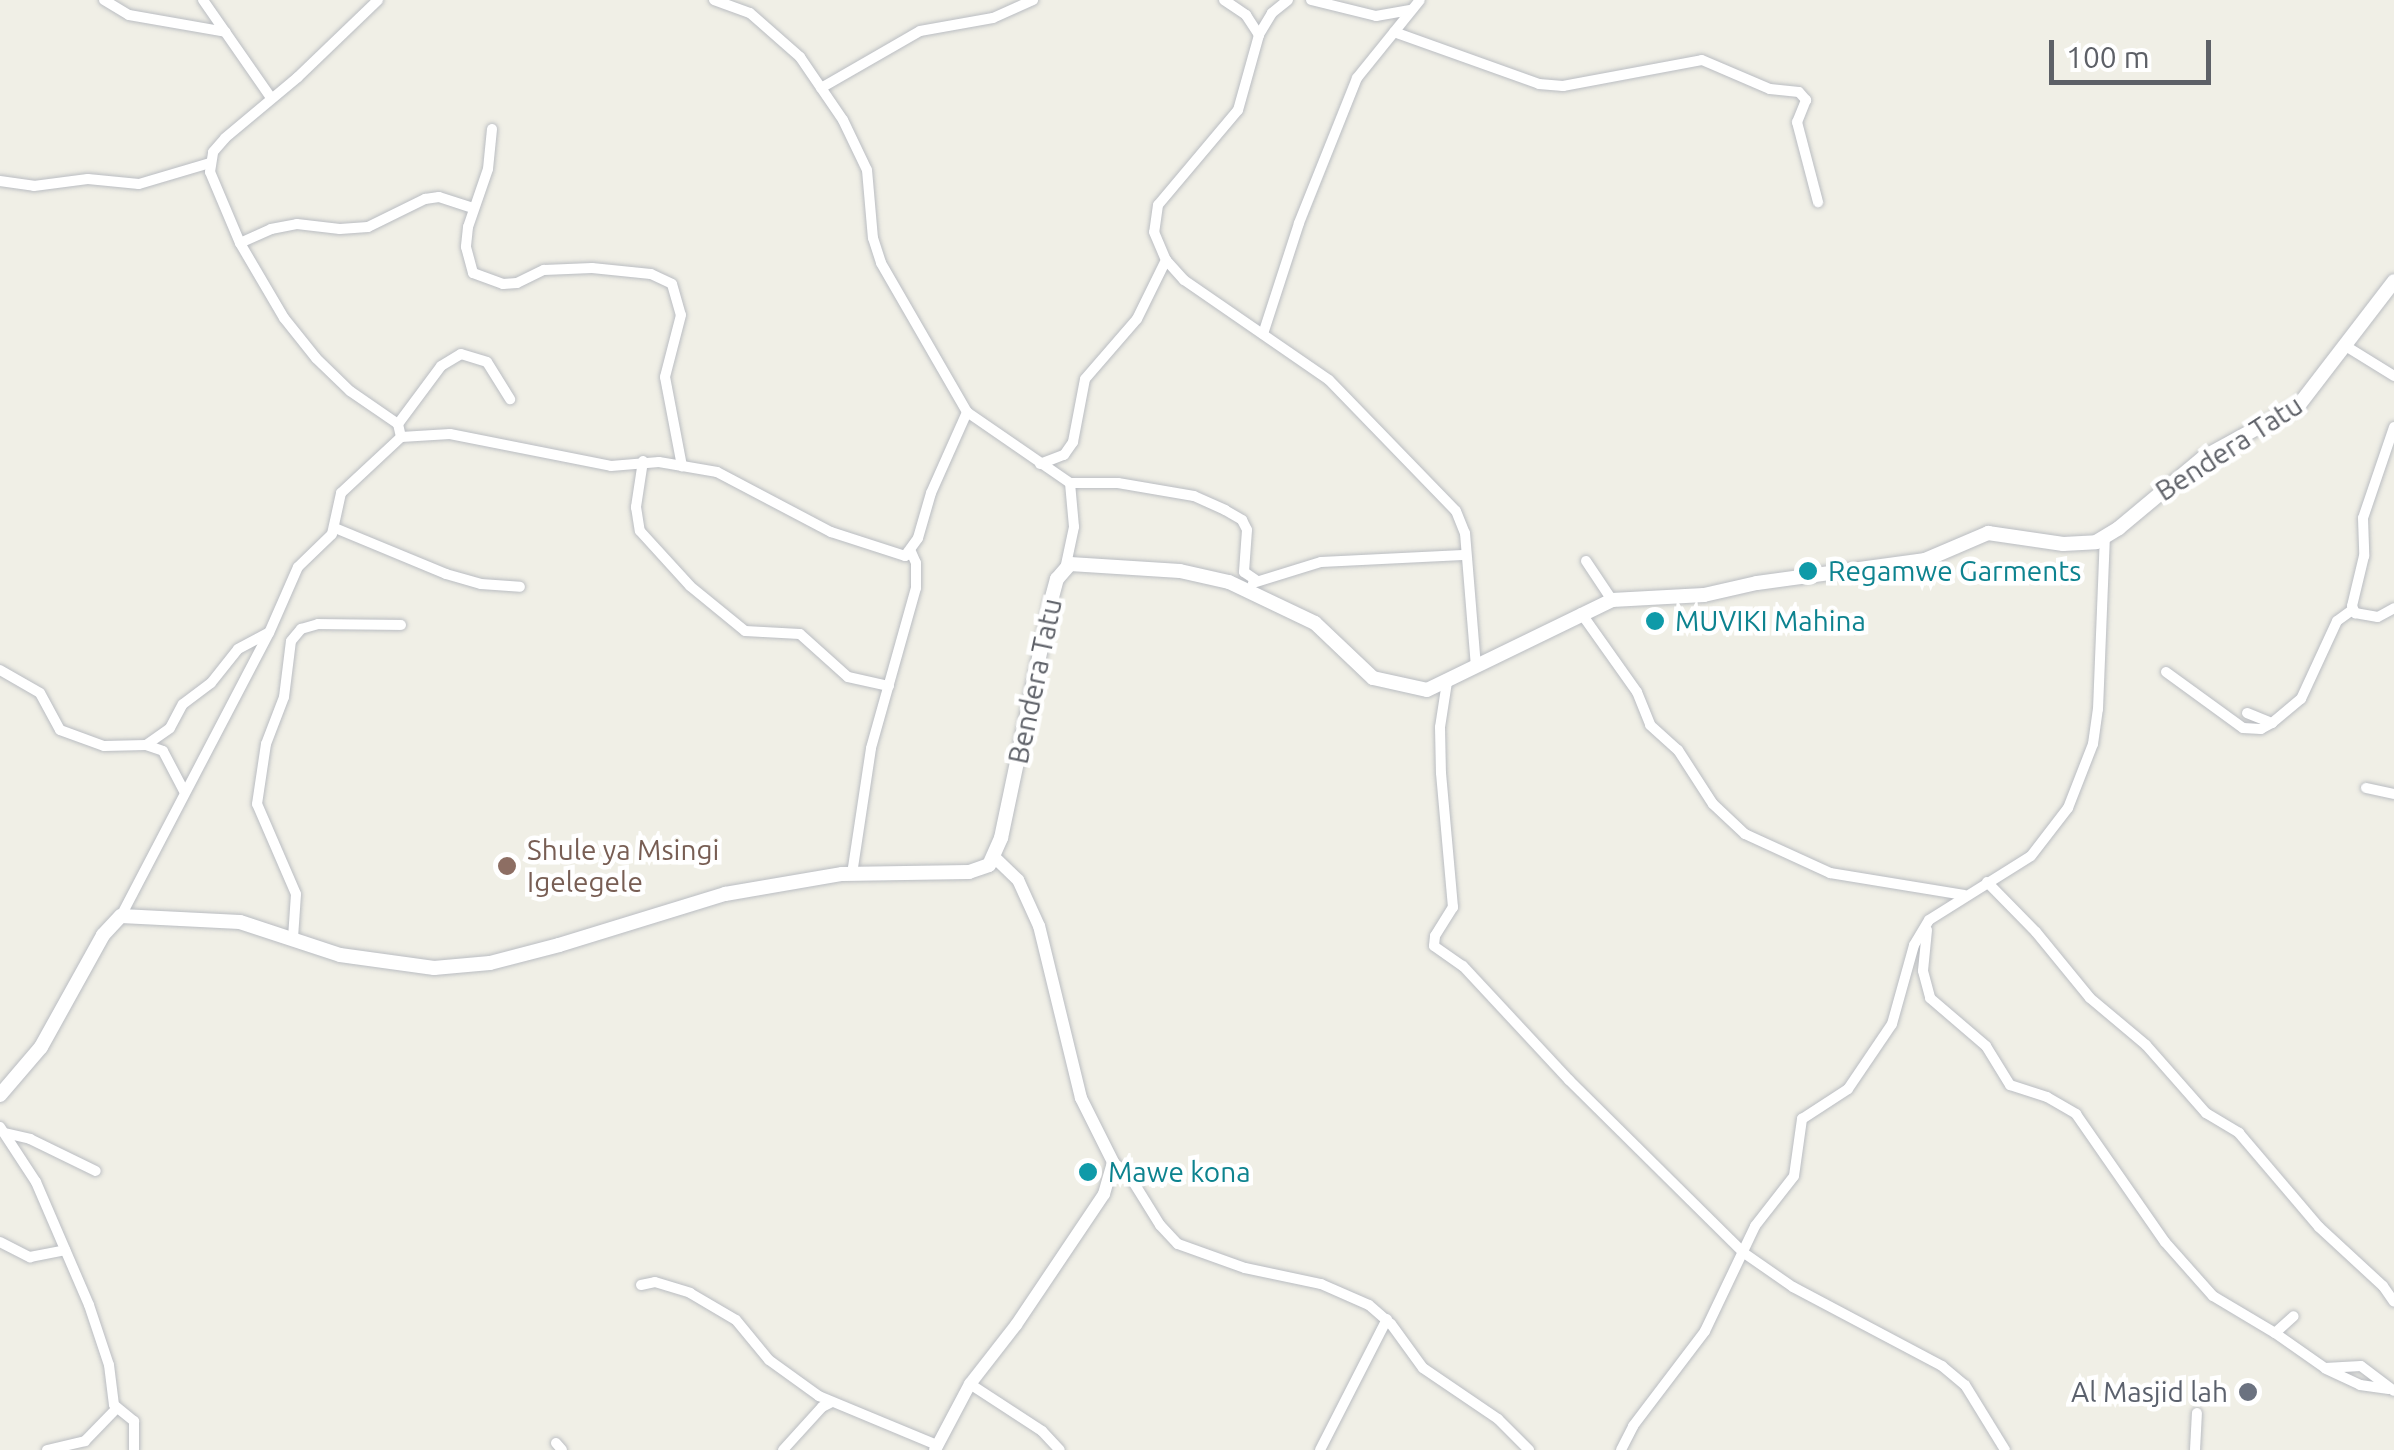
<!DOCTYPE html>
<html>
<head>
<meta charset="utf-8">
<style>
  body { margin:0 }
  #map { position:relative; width:2394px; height:1450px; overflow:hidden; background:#f0efe6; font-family:Ubuntu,sans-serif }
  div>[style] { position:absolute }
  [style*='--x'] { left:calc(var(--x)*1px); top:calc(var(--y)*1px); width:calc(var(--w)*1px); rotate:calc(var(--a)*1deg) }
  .roads { filter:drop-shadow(0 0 2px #babdc2) drop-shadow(0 0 2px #babdc2) }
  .minor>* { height:10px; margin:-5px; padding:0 5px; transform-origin:5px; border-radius:5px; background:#fff }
  .tertiary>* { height:12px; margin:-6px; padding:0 6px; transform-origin:6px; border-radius:6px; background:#fff }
  .secondary>* { height:14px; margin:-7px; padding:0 7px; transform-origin:7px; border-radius:7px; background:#fff }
  .dots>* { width:28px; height:28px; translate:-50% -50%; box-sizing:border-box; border:5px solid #fff; border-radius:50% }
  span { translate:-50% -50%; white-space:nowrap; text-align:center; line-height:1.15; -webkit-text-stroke:9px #fff; paint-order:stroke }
  .street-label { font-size:28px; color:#5d6067 }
  .culture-label { font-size:28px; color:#0d838f }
  .left { translate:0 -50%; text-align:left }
  .education-label { font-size:28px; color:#785e54 }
  .worship-label { font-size:28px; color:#5b616d }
  .right { translate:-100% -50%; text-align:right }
  .scale { position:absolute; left:2049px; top:40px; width:162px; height:45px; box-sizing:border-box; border:5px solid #5d6067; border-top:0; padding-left:12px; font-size:30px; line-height:35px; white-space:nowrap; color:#5d6067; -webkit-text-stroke:8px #fff; paint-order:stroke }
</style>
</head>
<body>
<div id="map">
  <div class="roads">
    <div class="minor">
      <div style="--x:104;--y:0;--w:29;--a:31"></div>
      <div style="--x:129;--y:15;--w:98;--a:9.9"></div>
      <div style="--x:203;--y:0;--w:119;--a:55.2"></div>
      <div style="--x:714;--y:0;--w:38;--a:20"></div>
      <div style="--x:750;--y:13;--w:67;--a:41.3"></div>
      <div style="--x:800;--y:57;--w:76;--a:55.7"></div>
      <div style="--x:843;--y:120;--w:55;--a:64.4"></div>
      <div style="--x:867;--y:170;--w:68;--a:85"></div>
      <div style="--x:873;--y:238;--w:26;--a:72"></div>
      <div style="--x:881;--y:263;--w:172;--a:60"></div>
      <div style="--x:967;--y:412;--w:125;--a:34.6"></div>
      <div style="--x:1070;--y:483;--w:44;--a:84.8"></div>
      <div style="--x:1074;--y:527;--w:40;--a:102"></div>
      <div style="--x:1224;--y:0;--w:27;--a:34"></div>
      <div style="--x:1246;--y:15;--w:24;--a:57"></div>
      <div style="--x:1288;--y:0;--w:21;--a:141"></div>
      <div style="--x:1272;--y:13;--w:26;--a:121"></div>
      <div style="--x:1259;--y:35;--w:78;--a:105.6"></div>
      <div style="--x:1238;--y:110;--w:124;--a:130.1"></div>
      <div style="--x:1158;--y:205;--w:27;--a:98"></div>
      <div style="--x:1154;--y:232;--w:30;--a:67"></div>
      <div style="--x:1166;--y:260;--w:27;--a:48"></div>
      <div style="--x:1184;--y:280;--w:176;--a:34.6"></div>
      <div style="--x:1329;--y:380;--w:182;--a:45.9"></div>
      <div style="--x:1456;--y:511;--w:24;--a:68"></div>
      <div style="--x:1465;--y:533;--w:134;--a:85.3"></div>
      <div style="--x:1311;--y:0;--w:67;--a:13.8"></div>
      <div style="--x:1376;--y:16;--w:36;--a:-10"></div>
      <div style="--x:1394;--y:32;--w:154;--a:19.7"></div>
      <div style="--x:1539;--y:84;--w:24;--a:5"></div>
      <div style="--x:1563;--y:86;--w:141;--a:-10.6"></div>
      <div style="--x:1702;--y:60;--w:74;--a:23.1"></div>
      <div style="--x:1770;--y:89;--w:29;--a:6"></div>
      <div style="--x:1799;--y:92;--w:11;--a:49"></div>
      <div style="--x:1806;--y:100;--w:24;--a:112"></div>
      <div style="--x:1797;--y:122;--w:83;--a:75.3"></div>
      <div style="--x:821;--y:88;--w:114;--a:-29.9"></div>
      <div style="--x:920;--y:31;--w:74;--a:-10.1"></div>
      <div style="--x:993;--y:18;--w:44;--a:-24.2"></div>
      <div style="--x:492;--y:129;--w:40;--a:95.7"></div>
      <div style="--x:488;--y:169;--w:61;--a:109"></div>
      <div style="--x:468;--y:227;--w:20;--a:96"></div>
      <div style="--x:466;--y:247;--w:27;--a:75"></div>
      <div style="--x:473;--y:273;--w:32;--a:20"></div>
      <div style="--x:503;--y:284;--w:14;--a:-4"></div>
      <div style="--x:517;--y:283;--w:30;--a:-26"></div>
      <div style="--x:544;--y:270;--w:48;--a:-2.4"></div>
      <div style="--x:592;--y:268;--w:59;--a:5.8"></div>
      <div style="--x:651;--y:274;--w:23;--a:25"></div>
      <div style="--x:672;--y:284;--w:32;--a:74"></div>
      <div style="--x:681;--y:315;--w:64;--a:104.5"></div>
      <div style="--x:665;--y:377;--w:91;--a:79.2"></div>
      <div style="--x:0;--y:181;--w:34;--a:8"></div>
      <div style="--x:34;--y:186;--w:54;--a:-7.4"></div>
      <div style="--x:88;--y:179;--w:51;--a:5.6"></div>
      <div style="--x:139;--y:184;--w:74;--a:-16.5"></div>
      <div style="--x:240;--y:243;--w:34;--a:-24"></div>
      <div style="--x:271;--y:229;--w:26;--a:-11"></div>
      <div style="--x:297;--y:224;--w:43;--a:6.6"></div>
      <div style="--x:340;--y:229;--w:28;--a:-4"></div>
      <div style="--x:368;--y:227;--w:64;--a:-26.2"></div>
      <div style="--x:425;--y:199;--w:14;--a:-8"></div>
      <div style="--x:439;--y:197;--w:36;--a:18"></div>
      <div style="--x:1263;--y:334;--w:117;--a:-72"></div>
      <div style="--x:1299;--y:223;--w:156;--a:-68.2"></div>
      <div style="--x:1357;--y:78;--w:100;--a:-51.1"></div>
      <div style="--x:2344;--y:345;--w:59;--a:31.8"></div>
      <div style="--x:398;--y:424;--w:72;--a:-53.4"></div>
      <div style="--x:441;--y:366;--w:23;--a:-31"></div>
      <div style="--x:461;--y:354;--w:27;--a:17"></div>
      <div style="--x:487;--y:362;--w:44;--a:58.1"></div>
      <div style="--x:2394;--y:427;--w:96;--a:108.8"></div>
      <div style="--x:2363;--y:518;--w:38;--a:88"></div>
      <div style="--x:2364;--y:556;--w:51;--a:103.5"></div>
      <div style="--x:2352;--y:606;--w:8;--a:67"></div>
      <div style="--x:2355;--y:613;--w:23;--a:10"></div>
      <div style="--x:2378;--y:617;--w:18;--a:-29"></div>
      <div style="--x:401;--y:437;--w:49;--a:-3.5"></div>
      <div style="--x:450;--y:434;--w:164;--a:11.2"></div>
      <div style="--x:611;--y:466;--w:48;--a:-4.8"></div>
      <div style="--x:659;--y:462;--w:59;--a:9.8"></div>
      <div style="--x:717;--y:472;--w:129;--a:27.8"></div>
      <div style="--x:831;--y:532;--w:78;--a:18"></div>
      <div style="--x:905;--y:556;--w:22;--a:-54"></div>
      <div style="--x:918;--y:538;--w:47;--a:-73.9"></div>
      <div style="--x:931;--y:493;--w:89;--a:-66"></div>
      <div style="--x:643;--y:461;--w:47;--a:98.7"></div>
      <div style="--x:636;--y:507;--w:24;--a:81"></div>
      <div style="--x:640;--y:531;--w:74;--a:47.7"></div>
      <div style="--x:690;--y:586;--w:71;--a:39.3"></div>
      <div style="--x:745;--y:631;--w:55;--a:3.1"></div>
      <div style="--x:800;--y:634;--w:64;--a:41.9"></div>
      <div style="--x:848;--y:677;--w:42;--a:12.4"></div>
      <div style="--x:1040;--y:464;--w:26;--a:-21"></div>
      <div style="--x:1064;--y:455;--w:16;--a:-55"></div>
      <div style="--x:1073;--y:442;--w:64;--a:-79.2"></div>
      <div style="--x:1085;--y:379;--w:79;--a:-49.1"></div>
      <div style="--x:1137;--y:319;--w:66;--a:-63.8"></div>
      <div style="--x:1070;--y:483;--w:48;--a:0"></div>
      <div style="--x:1118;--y:483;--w:77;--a:9.7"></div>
      <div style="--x:1194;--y:496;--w:34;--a:24"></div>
      <div style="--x:1225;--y:510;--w:20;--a:30"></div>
      <div style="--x:1242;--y:520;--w:11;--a:63"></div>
      <div style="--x:1247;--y:530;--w:42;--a:94.1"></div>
      <div style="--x:1244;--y:572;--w:14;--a:34"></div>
      <div style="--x:335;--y:528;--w:120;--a:22.5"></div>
      <div style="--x:446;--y:574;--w:36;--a:16"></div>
      <div style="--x:481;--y:584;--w:39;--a:4"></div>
      <div style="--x:1586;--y:561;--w:47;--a:56.3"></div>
      <div style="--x:1253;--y:583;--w:71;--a:-17.2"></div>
      <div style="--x:1321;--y:562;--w:142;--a:-2.8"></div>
      <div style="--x:1581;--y:613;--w:97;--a:54.7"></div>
      <div style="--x:1637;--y:692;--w:35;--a:68"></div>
      <div style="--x:1650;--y:725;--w:38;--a:42"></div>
      <div style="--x:1678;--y:750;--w:64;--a:57.1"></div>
      <div style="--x:1713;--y:804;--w:44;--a:43.2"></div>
      <div style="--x:1745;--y:834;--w:94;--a:24.6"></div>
      <div style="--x:1830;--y:873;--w:136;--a:9.3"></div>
      <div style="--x:0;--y:670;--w:46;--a:29.9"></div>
      <div style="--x:40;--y:693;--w:42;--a:61.6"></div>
      <div style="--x:60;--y:730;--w:47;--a:20"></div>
      <div style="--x:104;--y:746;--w:42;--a:-1.4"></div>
      <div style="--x:146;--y:745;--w:18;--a:19"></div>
      <div style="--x:163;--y:751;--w:45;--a:62.3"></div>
      <div style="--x:2166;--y:672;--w:95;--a:36"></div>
      <div style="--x:2243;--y:728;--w:18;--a:3"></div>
      <div style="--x:2261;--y:729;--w:13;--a:-29"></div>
      <div style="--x:1447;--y:682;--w:46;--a:98.8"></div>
      <div style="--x:1440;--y:727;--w:46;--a:88.8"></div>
      <div style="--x:1441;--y:773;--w:135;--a:84.9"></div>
      <div style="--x:1453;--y:907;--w:34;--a:122"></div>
      <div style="--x:1435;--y:936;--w:10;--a:96"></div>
      <div style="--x:1434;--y:946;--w:35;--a:35"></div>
      <div style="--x:1463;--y:966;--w:156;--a:47.1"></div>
      <div style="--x:1569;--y:1080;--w:246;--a:44.7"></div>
      <div style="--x:1744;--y:1253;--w:60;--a:34.8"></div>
      <div style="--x:1793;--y:1287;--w:169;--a:27.9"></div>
      <div style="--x:1942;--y:1366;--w:30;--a:40"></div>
      <div style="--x:1965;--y:1385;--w:76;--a:58.4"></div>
      <div style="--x:2247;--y:713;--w:27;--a:22"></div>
      <div style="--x:2272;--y:723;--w:38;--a:-40"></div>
      <div style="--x:2301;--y:699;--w:86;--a:-65.2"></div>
      <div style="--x:2337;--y:621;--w:19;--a:-36"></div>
      <div style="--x:146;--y:745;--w:29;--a:-35"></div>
      <div style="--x:170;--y:728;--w:27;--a:-62"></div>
      <div style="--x:183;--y:704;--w:35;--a:-37"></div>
      <div style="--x:211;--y:683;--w:43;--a:-51.5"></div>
      <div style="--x:238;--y:649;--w:34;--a:-28"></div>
      <div style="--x:2366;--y:788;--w:29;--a:12"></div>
      <div style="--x:852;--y:874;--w:127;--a:-81.4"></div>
      <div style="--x:871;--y:748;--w:166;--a:-74.3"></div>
      <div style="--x:916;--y:588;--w:25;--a:-90"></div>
      <div style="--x:916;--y:563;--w:12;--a:-114"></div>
      <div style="--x:1987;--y:882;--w:70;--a:45.6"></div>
      <div style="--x:2036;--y:932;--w:85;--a:50.7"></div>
      <div style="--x:2090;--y:998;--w:73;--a:40"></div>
      <div style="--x:2146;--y:1045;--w:91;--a:48.6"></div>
      <div style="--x:2206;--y:1113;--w:39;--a:31"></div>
      <div style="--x:2239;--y:1133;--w:123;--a:49.6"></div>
      <div style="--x:2319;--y:1227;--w:87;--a:42.7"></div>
      <div style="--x:2383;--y:1286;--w:19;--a:55"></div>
      <div style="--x:121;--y:916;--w:319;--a:-62.4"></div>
      <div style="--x:269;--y:633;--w:72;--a:-66.3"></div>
      <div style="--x:298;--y:567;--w:47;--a:-44.1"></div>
      <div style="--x:332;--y:534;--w:42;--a:-77.6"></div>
      <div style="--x:341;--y:493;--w:82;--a:-43"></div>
      <div style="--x:401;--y:437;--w:13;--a:-103"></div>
      <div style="--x:398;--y:424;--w:58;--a:-145.5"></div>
      <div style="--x:350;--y:391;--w:47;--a:-135.9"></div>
      <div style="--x:316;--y:358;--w:51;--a:-128.7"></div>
      <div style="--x:284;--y:318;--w:87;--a:-120.4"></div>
      <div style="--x:240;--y:243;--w:77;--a:-112.9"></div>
      <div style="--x:210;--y:172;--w:20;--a:-81"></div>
      <div style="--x:213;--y:152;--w:18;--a:-49"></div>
      <div style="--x:225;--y:138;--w:95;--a:-39.9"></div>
      <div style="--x:298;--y:77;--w:111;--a:-43.9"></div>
      <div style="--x:1927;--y:930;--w:41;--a:95.6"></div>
      <div style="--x:1923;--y:971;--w:28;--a:75"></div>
      <div style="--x:1930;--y:998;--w:74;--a:40.6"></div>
      <div style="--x:1986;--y:1046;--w:46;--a:58.4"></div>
      <div style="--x:2010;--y:1085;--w:39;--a:18"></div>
      <div style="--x:2047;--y:1097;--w:34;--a:30"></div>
      <div style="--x:2076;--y:1114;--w:156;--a:55.2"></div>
      <div style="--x:2165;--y:1242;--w:72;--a:48.4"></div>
      <div style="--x:2213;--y:1296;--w:72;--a:30.8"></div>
      <div style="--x:2275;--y:1333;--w:25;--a:-42"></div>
      <div style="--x:293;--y:938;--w:44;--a:-86.1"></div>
      <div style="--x:296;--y:894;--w:98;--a:-113.4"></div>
      <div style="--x:257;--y:804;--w:61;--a:-81.5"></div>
      <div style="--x:266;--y:744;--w:50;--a:-69"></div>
      <div style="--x:284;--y:697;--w:56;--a:-82.9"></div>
      <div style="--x:291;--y:641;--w:16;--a:-50"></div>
      <div style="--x:301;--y:629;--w:18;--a:-16"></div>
      <div style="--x:318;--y:624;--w:83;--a:0.7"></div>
      <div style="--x:0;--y:1127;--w:66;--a:56.8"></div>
      <div style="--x:36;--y:1182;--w:134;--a:66.7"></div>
      <div style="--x:89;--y:1305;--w:63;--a:71.6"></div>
      <div style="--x:109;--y:1365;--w:40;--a:82.9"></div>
      <div style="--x:114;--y:1405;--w:26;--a:39"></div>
      <div style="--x:134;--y:1421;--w:29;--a:90"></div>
      <div style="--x:5;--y:1133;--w:26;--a:13"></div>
      <div style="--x:30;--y:1139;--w:73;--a:25.9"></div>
      <div style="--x:1113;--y:1162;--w:21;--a:39"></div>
      <div style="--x:1129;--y:1175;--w:59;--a:58.2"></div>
      <div style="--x:1160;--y:1225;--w:26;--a:47"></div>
      <div style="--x:1178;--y:1244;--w:71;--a:19.7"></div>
      <div style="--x:1245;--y:1268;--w:78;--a:11.9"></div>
      <div style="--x:1321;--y:1284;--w:52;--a:23.6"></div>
      <div style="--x:1369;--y:1305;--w:29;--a:41"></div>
      <div style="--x:1391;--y:1324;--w:54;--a:54"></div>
      <div style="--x:1423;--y:1368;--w:91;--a:34.2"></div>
      <div style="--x:1498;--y:1419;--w:44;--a:45"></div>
      <div style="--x:0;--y:1242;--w:34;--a:27"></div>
      <div style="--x:30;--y:1257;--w:36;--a:-11"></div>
      <div style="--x:641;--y:1285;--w:14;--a:-12"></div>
      <div style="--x:655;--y:1282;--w:37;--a:17"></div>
      <div style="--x:690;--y:1293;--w:53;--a:30.4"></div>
      <div style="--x:736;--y:1320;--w:52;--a:50.5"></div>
      <div style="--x:769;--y:1360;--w:62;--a:35.8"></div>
      <div style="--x:819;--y:1396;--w:128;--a:22.6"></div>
      <div style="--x:2275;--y:1333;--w:61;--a:35"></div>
      <div style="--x:2325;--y:1368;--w:36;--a:-3"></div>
      <div style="--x:2361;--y:1366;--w:41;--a:37.1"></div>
      <div style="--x:2326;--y:1369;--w:38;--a:25"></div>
      <div style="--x:2360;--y:1385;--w:29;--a:8"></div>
      <div style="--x:970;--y:1384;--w:86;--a:33.1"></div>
      <div style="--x:1042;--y:1431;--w:26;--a:47"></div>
      <div style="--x:556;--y:1443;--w:9;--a:49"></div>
      <div style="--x:47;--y:1450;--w:39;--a:-13"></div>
      <div style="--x:85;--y:1441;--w:46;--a:-45.9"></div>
      <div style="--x:783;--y:1450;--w:58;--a:-47.8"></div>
      <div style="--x:822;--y:1407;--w:11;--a:-27"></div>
      <div style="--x:1320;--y:1450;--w:147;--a:-62.9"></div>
      <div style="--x:1621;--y:1450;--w:27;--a:-63"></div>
      <div style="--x:1633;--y:1426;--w:119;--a:-52.8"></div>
      <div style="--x:1705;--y:1331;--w:116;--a:-64.5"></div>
      <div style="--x:1755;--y:1226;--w:63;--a:-52"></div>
      <div style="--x:1794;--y:1176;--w:58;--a:-82"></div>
      <div style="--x:1802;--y:1119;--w:55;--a:-33.1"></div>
      <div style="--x:1848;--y:1089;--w:78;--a:-55.9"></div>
      <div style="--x:1892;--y:1024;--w:82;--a:-74.4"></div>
      <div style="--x:1914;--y:945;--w:29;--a:-59"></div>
      <div style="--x:1929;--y:920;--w:120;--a:-32.1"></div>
      <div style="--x:2031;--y:856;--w:61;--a:-52.4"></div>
      <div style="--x:2068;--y:808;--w:69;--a:-68.7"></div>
      <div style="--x:2093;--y:744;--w:35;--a:-82"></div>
      <div style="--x:2098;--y:709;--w:171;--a:-87.7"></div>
      <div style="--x:2195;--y:1450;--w:37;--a:-87"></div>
    </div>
    <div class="tertiary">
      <div style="--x:935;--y:1450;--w:75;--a:-62.1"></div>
      <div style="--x:970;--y:1384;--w:75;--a:-52.1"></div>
      <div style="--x:1016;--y:1325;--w:158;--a:-56.1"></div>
      <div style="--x:1104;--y:1194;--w:33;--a:-74"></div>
      <div style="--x:1113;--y:1162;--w:72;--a:-116.6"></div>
      <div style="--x:1081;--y:1098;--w:177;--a:-103.7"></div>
      <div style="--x:1039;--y:926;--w:51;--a:-114.5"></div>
      <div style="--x:1018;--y:880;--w:32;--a:-136"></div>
    </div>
    <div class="secondary">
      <div style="--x:0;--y:1095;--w:63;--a:-49.5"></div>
      <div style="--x:41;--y:1047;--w:128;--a:-61"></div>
      <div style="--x:103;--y:935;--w:26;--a:-47"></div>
      <div style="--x:121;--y:916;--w:119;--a:2.9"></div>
      <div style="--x:240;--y:922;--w:105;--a:18.3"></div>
      <div style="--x:340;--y:955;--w:95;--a:7.9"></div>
      <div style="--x:434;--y:968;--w:56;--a:-5.1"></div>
      <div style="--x:490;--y:963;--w:71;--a:-14.6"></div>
      <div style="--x:559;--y:945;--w:174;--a:-17.1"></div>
      <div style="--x:725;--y:894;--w:119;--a:-9.7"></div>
      <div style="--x:842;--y:874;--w:127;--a:-0.9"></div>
      <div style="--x:969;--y:872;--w:21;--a:-19"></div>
      <div style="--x:989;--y:865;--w:30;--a:-66"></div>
      <div style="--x:1001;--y:838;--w:242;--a:-78.1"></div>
      <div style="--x:1051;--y:601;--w:23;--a:-75"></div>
      <div style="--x:1057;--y:579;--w:20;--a:-49"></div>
      <div style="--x:1070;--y:564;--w:110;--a:3.6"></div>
      <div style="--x:1180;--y:571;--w:50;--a:12.7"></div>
      <div style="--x:1229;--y:582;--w:95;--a:25.5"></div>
      <div style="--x:1315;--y:623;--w:80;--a:43.5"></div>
      <div style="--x:1373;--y:678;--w:55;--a:12.5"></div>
      <div style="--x:1427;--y:690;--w:206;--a:-25.9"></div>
      <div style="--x:1612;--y:600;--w:92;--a:-3.1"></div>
      <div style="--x:1704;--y:595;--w:54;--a:-12.8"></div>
      <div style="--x:1757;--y:583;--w:170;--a:-7.8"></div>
      <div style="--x:1925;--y:560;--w:69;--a:-23.2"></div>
      <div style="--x:1988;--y:533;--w:76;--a:8.3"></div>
      <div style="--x:2063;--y:544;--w:33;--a:-3"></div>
      <div style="--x:2096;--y:542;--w:27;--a:-31"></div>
      <div style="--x:2119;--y:528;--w:111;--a:-39.9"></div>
      <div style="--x:2204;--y:457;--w:108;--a:-28.7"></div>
      <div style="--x:2299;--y:405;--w:156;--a:-52.5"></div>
    </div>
  </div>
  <div class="dots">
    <div style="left:1808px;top:571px;background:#0f9aa8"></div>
    <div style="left:1655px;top:621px;background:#0f9aa8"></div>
    <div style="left:507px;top:866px;background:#8d6e63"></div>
    <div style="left:1088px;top:1172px;background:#0f9aa8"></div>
    <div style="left:2248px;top:1392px;background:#6b7280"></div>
  </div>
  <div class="street-label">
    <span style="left:2229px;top:448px;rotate:-33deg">Bendera Tatu</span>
    <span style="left:1035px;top:681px;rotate:-78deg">Bendera Tatu</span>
  </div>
  <div class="culture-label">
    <span class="left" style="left:1828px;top:571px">Regamwe Garments</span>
    <span class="left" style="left:1675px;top:621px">MUVIKI Mahina</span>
    <span class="left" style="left:1108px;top:1172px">Mawe kona</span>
  </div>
  <div class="education-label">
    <span class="left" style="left:527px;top:866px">Shule ya Msingi<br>Igelegele</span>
  </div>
  <div class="worship-label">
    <span class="right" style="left:2228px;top:1392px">Al Masjid lah</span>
  </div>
  <div class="scale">100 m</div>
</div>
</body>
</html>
